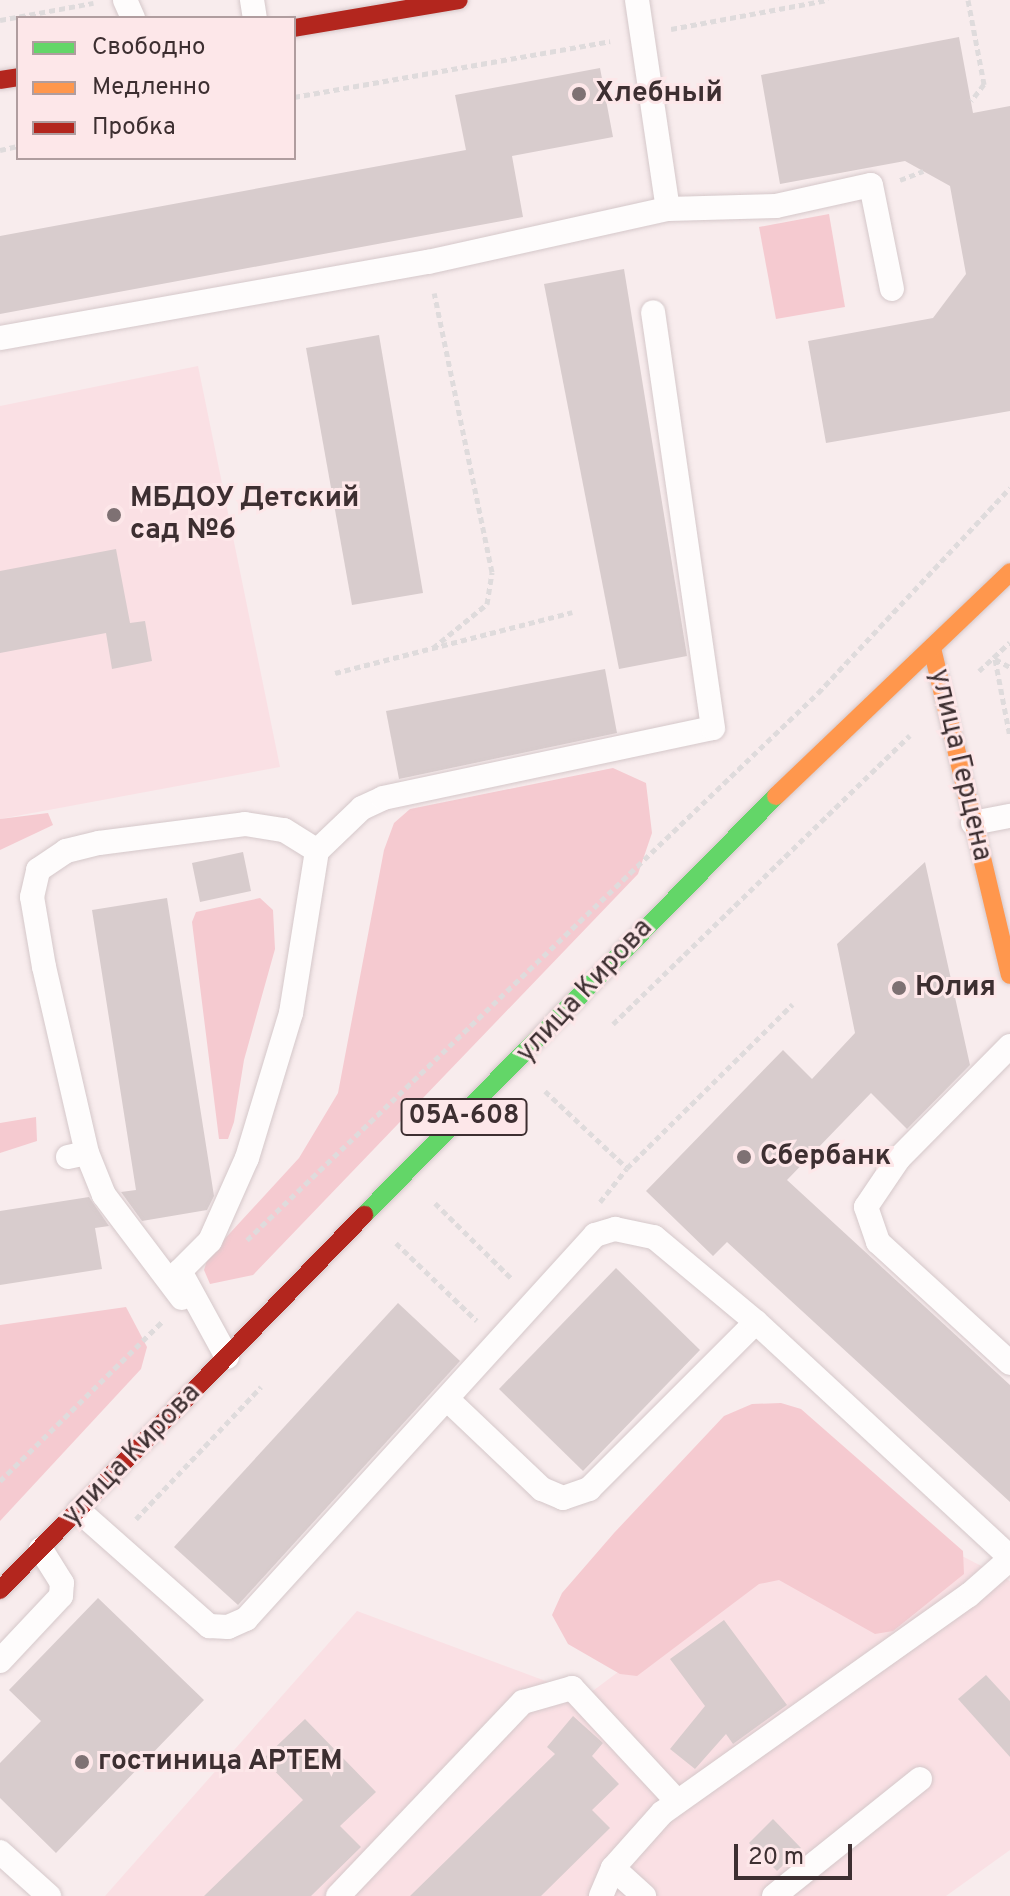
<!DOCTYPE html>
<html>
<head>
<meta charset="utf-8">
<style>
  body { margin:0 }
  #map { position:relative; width:1010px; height:1896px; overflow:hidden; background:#f8eced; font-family:Overpass,sans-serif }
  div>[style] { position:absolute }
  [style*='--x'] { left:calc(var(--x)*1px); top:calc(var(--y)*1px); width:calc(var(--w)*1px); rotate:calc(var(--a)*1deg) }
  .built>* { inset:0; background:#fae0e4 }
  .green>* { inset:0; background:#f5cad0 }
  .building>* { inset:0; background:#d8cccd }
  .path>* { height:5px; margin-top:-2.5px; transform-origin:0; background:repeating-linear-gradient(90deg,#dfdbdc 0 6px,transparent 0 10px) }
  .roads { filter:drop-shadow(0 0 2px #d5c8ca) drop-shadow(0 0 2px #d5c8ca) }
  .lane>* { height:24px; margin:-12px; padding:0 12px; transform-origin:12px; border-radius:12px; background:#fefcfc }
  .fast>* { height:18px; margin:-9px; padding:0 9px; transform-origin:9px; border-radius:9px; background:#63d668 }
  .slow>* { height:18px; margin:-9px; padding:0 9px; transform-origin:9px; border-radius:9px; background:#ff974d }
  .jam>* { height:18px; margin:-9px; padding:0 9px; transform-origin:9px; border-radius:9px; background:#b3261e }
  .dots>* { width:22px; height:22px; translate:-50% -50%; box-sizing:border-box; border:4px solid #fde7e9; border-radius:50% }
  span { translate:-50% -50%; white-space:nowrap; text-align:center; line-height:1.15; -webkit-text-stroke:6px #fde7e9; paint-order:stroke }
  .shield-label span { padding:2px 6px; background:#fde7e9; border:2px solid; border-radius:6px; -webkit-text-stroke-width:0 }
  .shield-label { font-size:26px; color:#3d2f31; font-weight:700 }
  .poi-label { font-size:28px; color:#3d2f31; font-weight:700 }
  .left { translate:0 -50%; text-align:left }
  .street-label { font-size:28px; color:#3d2f31 }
  .legend { position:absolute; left:16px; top:16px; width:280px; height:144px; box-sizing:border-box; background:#fde7e9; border:2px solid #b09d9f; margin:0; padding:10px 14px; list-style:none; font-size:24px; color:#3d2f31 }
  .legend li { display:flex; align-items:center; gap:16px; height:40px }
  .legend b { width:40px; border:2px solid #b09d9f }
  .scale { position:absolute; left:734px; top:1844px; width:118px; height:36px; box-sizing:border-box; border:4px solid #3d2f31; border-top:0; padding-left:10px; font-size:24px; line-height:28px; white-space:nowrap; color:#3d2f31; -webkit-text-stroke:6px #fde7e9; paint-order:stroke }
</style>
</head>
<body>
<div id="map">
  <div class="built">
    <div style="clip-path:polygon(198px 366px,280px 767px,0 819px,0 406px)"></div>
    <div style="clip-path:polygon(851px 1498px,1010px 1581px,1010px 1850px,946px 1896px,105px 1896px,357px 1611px,586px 1696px)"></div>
  </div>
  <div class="green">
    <div style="clip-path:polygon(829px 214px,845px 307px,776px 319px,759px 227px)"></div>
    <div style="clip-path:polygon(613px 768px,646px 783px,652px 833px,638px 874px,253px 1275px,210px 1284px,204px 1270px,208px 1257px,299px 1158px,338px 1093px,384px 850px,394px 823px,410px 809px)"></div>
    <div style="clip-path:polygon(48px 813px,53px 825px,0 850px,0 819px)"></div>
    <div style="clip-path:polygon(260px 898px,273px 910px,275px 949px,244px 1060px,234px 1122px,228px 1139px,219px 1139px,192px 922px,196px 912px)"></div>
    <div style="clip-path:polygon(36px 1117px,37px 1141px,0 1153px,0 1123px)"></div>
    <div style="clip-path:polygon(126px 1307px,147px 1347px,141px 1369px,0 1521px,0 1325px)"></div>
    <div style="clip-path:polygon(781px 1403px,801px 1409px,963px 1551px,964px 1574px,893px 1631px,875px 1634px,779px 1580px,759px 1584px,637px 1676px,620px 1674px,568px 1644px,552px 1615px,562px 1593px,614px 1533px,724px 1416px,752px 1404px)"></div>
  </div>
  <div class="building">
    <div style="clip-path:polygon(959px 37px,973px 113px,1010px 106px,1010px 411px,826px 443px,808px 341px,933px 318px,966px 274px,950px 186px,905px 161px,780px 184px,761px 75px)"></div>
    <div style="clip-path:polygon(600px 68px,613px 137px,512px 156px,523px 217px,0 314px,0 236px,466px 150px,455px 95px)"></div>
    <div style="clip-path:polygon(624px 269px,687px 656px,619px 669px,544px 284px)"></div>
    <div style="clip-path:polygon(379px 335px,423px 593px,352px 605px,306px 348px)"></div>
    <div style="clip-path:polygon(116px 549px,130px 623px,145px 621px,152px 661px,112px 669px,106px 633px,0 653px,0 571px)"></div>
    <div style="clip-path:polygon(605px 669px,617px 733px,399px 779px,386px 711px)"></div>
    <div style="clip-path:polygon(243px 852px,251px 891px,200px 902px,192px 863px)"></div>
    <div style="clip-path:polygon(925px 862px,970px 1065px,907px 1129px,871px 1093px,787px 1180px,1010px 1385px,1010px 1502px,727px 1242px,713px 1256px,646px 1191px,783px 1050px,812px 1079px,855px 1033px,837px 944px)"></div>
    <div style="clip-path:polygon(167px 898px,214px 1196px,207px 1210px,142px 1221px,121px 1192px,136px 1190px,92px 910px)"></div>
    <div style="clip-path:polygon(89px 1197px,109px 1226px,95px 1228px,102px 1269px,0 1285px,0 1211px)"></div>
    <div style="clip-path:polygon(616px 1268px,700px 1350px,583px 1471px,499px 1389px)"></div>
    <div style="clip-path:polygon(398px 1303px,460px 1361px,238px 1605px,174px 1547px)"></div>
    <div style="clip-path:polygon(98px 1598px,204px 1700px,56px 1853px,0 1798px,0 1763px,41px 1721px,9px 1690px)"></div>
    <div style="clip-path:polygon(724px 1620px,787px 1705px,733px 1744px,726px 1734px,695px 1769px,670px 1749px,705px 1706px,670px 1659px)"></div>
    <div style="clip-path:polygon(986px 1675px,1010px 1701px,1010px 1757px,958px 1699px)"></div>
    <div style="clip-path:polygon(573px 1716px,603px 1743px,592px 1756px,619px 1784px,592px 1810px,610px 1828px,541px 1896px,410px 1896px,555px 1754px,547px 1747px)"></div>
    <div style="clip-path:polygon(305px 1719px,376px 1792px,340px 1826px,361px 1847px,311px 1896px,204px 1896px,303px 1800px,263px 1759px)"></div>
    <div style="clip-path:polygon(773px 1819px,801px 1848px,777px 1871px,749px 1843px)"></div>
  </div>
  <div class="path">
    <div style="--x:968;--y:0;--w:86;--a:79.2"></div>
    <div style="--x:984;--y:84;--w:21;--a:127"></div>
    <div style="--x:0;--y:20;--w:95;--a:-10.4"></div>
    <div style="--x:671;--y:29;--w:160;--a:-10.5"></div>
    <div style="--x:294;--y:97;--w:321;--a:-10"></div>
    <div style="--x:0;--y:150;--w:18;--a:-13"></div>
    <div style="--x:900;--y:180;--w:25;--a:-21"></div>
    <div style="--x:433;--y:648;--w:70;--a:-39.2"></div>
    <div style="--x:487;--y:604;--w:32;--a:-81"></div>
    <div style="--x:492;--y:572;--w:285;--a:-101.7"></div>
    <div style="--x:995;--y:659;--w:79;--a:79.1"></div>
    <div style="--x:995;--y:659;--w:17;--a:28"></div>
    <div style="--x:979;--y:671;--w:42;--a:-43.1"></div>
    <div style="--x:335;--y:673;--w:245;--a:-14.4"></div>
    <div style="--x:613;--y:1024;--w:414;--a:-44.2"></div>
    <div style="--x:545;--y:1091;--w:112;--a:43.2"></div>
    <div style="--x:600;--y:1202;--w:43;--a:-51.5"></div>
    <div style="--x:627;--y:1168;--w:233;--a:-44.7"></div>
    <div style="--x:435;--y:1203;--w:110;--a:44.6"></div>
    <div style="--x:247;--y:1240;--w:791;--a:-43.77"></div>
    <div style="--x:818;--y:693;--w:281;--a:-46.9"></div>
    <div style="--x:396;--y:1243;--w:112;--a:43.9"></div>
    <div style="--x:0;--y:1481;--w:227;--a:-44.5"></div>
    <div style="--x:136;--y:1519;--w:182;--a:-46.6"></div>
  </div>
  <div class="roads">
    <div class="lane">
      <div style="--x:125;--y:0;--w:20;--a:66"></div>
      <div style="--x:252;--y:0;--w:18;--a:81"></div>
      <div style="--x:637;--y:0;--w:211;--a:81.6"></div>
      <div style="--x:0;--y:338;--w:435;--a:-10.1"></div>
      <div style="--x:428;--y:262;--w:246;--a:-12.5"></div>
      <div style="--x:668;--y:209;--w:108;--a:-1.6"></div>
      <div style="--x:776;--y:206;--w:97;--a:-12.5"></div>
      <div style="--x:871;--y:185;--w:106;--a:78.6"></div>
      <div style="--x:973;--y:823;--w:38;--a:-11"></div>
      <div style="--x:1010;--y:1046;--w:158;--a:134.7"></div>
      <div style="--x:899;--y:1158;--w:59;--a:124"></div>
      <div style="--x:866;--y:1207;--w:37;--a:71"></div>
      <div style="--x:878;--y:1242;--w:179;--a:42.5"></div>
      <div style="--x:87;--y:1153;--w:191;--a:-103"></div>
      <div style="--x:44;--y:967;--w:71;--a:-99.7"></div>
      <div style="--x:32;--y:897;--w:28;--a:-77"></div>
      <div style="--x:38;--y:870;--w:34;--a:-34"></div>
      <div style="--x:66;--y:851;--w:34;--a:-14"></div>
      <div style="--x:99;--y:843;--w:147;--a:-7.4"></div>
      <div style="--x:245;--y:824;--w:39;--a:9"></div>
      <div style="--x:284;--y:830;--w:39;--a:32"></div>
      <div style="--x:68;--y:1157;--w:19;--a:-12"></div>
      <div style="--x:87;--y:1153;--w:45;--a:68"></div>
      <div style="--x:104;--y:1195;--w:129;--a:52.9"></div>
      <div style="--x:227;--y:1357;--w:98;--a:-118.7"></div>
      <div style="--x:180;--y:1271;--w:42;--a:-45"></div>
      <div style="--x:210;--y:1241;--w:91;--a:-66"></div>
      <div style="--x:247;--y:1158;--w:152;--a:-73.1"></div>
      <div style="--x:291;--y:1013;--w:164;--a:-80.9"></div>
      <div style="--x:317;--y:851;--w:62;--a:-43.7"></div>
      <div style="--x:362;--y:808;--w:23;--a:-25"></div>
      <div style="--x:383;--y:798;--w:337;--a:-12"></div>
      <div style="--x:713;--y:728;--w:420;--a:-98.2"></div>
      <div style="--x:447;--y:1399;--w:131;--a:43.5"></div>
      <div style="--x:542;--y:1489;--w:23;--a:23"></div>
      <div style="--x:563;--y:1498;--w:28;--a:-19"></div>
      <div style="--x:589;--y:1489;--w:236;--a:-45"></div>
      <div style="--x:756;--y:1322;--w:346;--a:42.8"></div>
      <div style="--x:79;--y:1511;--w:174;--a:41.5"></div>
      <div style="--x:209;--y:1626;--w:19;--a:3"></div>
      <div style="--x:228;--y:1627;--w:20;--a:-24"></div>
      <div style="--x:246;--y:1619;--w:519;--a:-47.73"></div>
      <div style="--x:595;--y:1235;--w:21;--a:-17"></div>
      <div style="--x:615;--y:1229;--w:40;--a:12"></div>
      <div style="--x:654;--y:1237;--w:133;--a:39.8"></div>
      <div style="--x:0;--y:1661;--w:89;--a:-46.8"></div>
      <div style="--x:61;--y:1596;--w:13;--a:-86"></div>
      <div style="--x:62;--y:1583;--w:40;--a:-122"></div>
      <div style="--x:0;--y:1852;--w:66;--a:41.9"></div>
      <div style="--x:613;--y:1868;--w:42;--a:42.1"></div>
      <div style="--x:338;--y:1896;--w:268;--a:-46.4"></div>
      <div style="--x:523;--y:1702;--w:51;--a:-15.9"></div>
      <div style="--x:572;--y:1688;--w:154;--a:47.1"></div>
      <div style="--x:601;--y:1896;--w:30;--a:-67"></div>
      <div style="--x:613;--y:1868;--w:74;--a:-48.3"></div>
      <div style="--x:662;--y:1813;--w:377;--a:-35.4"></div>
      <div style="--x:969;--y:1595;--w:55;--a:-41.3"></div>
      <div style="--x:774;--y:1896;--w:187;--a:-38.7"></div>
    </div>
    <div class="fast">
      <div style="--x:364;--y:1215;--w:588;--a:-45.48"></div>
    </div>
    <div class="slow">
      <div style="--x:932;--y:648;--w:336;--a:76.6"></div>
      <div style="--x:776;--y:796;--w:324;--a:-43.7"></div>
    </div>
    <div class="jam">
      <div style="--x:294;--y:28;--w:167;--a:-9.6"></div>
      <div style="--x:0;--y:80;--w:18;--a:-9"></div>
      <div style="--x:0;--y:1590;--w:523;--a:-45.85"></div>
    </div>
  </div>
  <div class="dots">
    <div style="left:579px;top:94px;background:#7e7173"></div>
    <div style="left:114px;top:515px;background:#7e7173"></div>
    <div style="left:899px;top:988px;background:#7e7173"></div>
    <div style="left:744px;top:1157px;background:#7e7173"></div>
    <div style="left:82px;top:1762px;background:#7e7173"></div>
  </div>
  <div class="shield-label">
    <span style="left:464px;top:1117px">05А-608</span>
  </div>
  <div class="poi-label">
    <span class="left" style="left:595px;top:94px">Хлебный</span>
    <span class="left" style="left:130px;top:515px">МБДОУ Детский<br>сад №6</span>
    <span class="left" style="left:915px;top:988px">Юлия</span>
    <span class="left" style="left:760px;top:1157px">Сбербанк</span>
    <span class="left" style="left:98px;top:1762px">гостиница АРТЕМ</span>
  </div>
  <div class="street-label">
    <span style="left:960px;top:765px;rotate:77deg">улица Герцена</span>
    <span style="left:585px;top:991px;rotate:-47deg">улица Кирова</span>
    <span style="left:132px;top:1455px;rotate:-46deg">улица Кирова</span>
  </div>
  <ul class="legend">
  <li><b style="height:10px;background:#63d668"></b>Свободно</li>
  <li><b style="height:10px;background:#ff974d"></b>Медленно</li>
  <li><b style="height:10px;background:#b3261e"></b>Пробка</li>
  </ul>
  <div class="scale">20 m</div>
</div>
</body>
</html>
